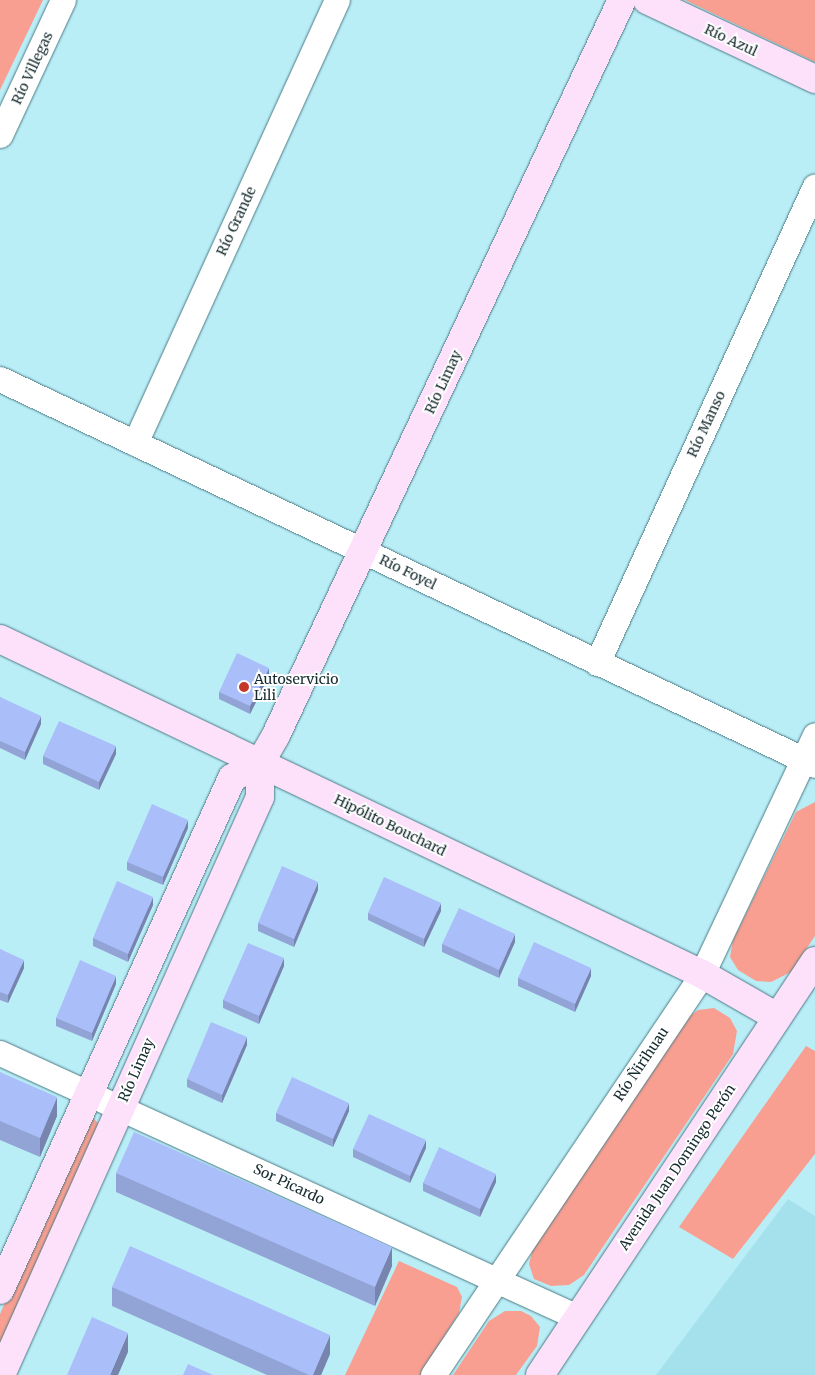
<!DOCTYPE html>
<html>
<head>
<meta charset="utf-8">
<style>
  body { margin:0 }
  #map { position:relative; width:815px; height:1375px; overflow:hidden; background:#baeef7; font-family:Merriweather,serif }
  div>[style] { position:absolute }
  [style*='--x'] { left:calc(var(--x)*1px); top:calc(var(--y)*1px); width:calc(var(--w)*1px); rotate:calc(var(--a)*1deg) }
  .built>* { inset:0; background:#a5e1ec }
  .green>* { inset:0; background:#f89f91 }
  .roads { filter:drop-shadow(0 0 1px #4b7b84) drop-shadow(0 0 1px #4b7b84) }
  .street>* { height:25px; margin:-12.5px; padding:0 12.5px; transform-origin:12.5px; border-radius:12.5px; background:#fff }
  .secondary>* { height:28px; margin:-14px; padding:0 14px; transform-origin:14px; border-radius:14px; background:#fde0fa }
  .wall>* { inset:0; background:#92a3d6 }
  .shaded-wall>* { inset:0; background:#7785ae }
  .building>* { inset:0; background:#aabef9 }
  .dots>* { width:14px; height:14px; translate:-50% -50%; box-sizing:border-box; border:2px solid #fff; border-radius:50% }
  span { translate:-50% -50%; white-space:nowrap; text-align:center; line-height:1.15; -webkit-text-stroke:4px #fff; paint-order:stroke }
  .street-label { font-size:14px; color:#162b2e }
  .poi-label { font-size:14px; color:#162b2e }
  .left { translate:0 -50%; text-align:left }
</style>
</head>
<body>
<div id="map">
  <div class="built">
    <div style="clip-path:polygon(788px 1199px,815px 1216px,815px 1375px,656px 1375px)"></div>
  </div>
  <div class="green">
    <div style="clip-path:polygon(0 0,43px 0,0 90px)"></div>
    <div style="clip-path:polygon(685px 0,815px 0,815px 62px)"></div>
    <div style="clip-path:polygon(815px 802px,815px 936px,791px 972px,771px 982px,756px 981px,738px 970px,730px 957px,733px 940px,796px 812px)"></div>
    <div style="clip-path:polygon(714px 1008px,730px 1018px,737px 1031px,733px 1054px,584px 1275px,569px 1285px,551px 1286px,534px 1279px,529px 1264px,533px 1248px,683px 1021px,698px 1010px)"></div>
    <div style="clip-path:polygon(806px 1046px,815px 1051px,815px 1154px,733px 1259px,679px 1227px)"></div>
    <div style="clip-path:polygon(93px 1118px,100px 1125px,0 1354px,0 1314px,84px 1125px)"></div>
    <div style="clip-path:polygon(399px 1261px,457px 1287px,462px 1297px,459px 1313px,421px 1375px,345px 1375px)"></div>
    <div style="clip-path:polygon(505px 1311px,521px 1311px,531px 1316px,540px 1327px,537px 1346px,516px 1375px,453px 1375px,489px 1321px)"></div>
  </div>
  <div class="roads">
    <div class="street">
      <div style="--x:0;--y:135;--w:149;--a:-65"></div>
      <div style="--x:0;--y:379;--w:902;--a:25.34"></div>
      <div style="--x:135;--y:443;--w:487;--a:-65.5"></div>
      <div style="--x:597;--y:663;--w:524;--a:-65.44"></div>
      <div style="--x:0;--y:1053;--w:635;--a:24.59"></div>
      <div style="--x:433;--y:1375;--w:483;--a:-56.1"></div>
      <div style="--x:702;--y:974;--w:264;--a:-64.7"></div>
    </div>
    <div class="secondary">
      <div style="--x:647;--y:0;--w:186;--a:25.2"></div>
      <div style="--x:0;--y:639;--w:778;--a:25.51"></div>
      <div style="--x:702;--y:974;--w:86;--a:29.8"></div>
      <div style="--x:0;--y:1290;--w:562;--a:-65.62"></div>
      <div style="--x:232;--y:778;--w:32;--a:-28"></div>
      <div style="--x:260;--y:763;--w:32;--a:-60"></div>
      <div style="--x:276;--y:735;--w:812;--a:-64.79"></div>
      <div style="--x:1;--y:1375;--w:633;--a:-65.86"></div>
      <div style="--x:260;--y:797;--w:34;--a:-90"></div>
      <div style="--x:540;--y:1375;--w:497;--a:-56.4"></div>
    </div>
  </div>
  <div class="wall">
    <div style="clip-path:polygon(269px 676px,250px 714px,219px 699px,219px 692px)"></div>
    <div style="clip-path:polygon(0 697px,41px 724px,25px 760px,0 748px)"></div>
    <div style="clip-path:polygon(116px 754px,99px 790px,43px 764px,43px 756px)"></div>
    <div style="clip-path:polygon(188px 828px,163px 885px,127px 870px,127px 862px)"></div>
    <div style="clip-path:polygon(318px 890px,294px 947px,258px 931px,258px 923px)"></div>
    <div style="clip-path:polygon(153px 905px,128px 962px,93px 946px,93px 938px)"></div>
    <div style="clip-path:polygon(441px 911px,424px 947px,368px 920px,368px 913px)"></div>
    <div style="clip-path:polygon(515px 942px,499px 978px,442px 952px,442px 944px)"></div>
    <div style="clip-path:polygon(0 949px,24px 968px,8px 1003px,0 1000px)"></div>
    <div style="clip-path:polygon(284px 966px,259px 1024px,223px 1008px,223px 1000px)"></div>
    <div style="clip-path:polygon(591px 976px,575px 1012px,518px 986px,518px 978px)"></div>
    <div style="clip-path:polygon(116px 984px,92px 1041px,56px 1026px,56px 1018px)"></div>
    <div style="clip-path:polygon(247px 1045px,222px 1103px,187px 1087px,187px 1079px)"></div>
    <div style="clip-path:polygon(0 1072px,57px 1116px,40px 1157px,0 1140px)"></div>
    <div style="clip-path:polygon(349px 1111px,333px 1147px,276px 1121px,276px 1113px)"></div>
    <div style="clip-path:polygon(426px 1148px,410px 1183px,353px 1157px,353px 1149px)"></div>
    <div style="clip-path:polygon(116px 1173px,392px 1266px,375px 1306px,116px 1192px)"></div>
    <div style="clip-path:polygon(496px 1182px,480px 1217px,423px 1191px,423px 1183px)"></div>
    <div style="clip-path:polygon(112px 1287px,330px 1354px,321px 1375px,267px 1375px,112px 1306px)"></div>
  </div>
  <div class="shaded-wall">
    <div style="clip-path:polygon(269px 668px,269px 676px,250px 714px,250px 706px)"></div>
    <div style="clip-path:polygon(41px 716px,41px 724px,25px 760px,25px 752px)"></div>
    <div style="clip-path:polygon(116px 746px,116px 754px,99px 790px,99px 782px)"></div>
    <div style="clip-path:polygon(188px 820px,188px 828px,163px 885px,163px 877px)"></div>
    <div style="clip-path:polygon(318px 882px,318px 890px,294px 947px,294px 939px)"></div>
    <div style="clip-path:polygon(153px 897px,153px 905px,128px 962px,128px 954px)"></div>
    <div style="clip-path:polygon(441px 903px,441px 911px,424px 947px,424px 939px)"></div>
    <div style="clip-path:polygon(515px 934px,515px 942px,499px 978px,499px 970px)"></div>
    <div style="clip-path:polygon(284px 958px,284px 966px,259px 1024px,259px 1016px)"></div>
    <div style="clip-path:polygon(24px 960px,24px 968px,8px 1003px,8px 995px)"></div>
    <div style="clip-path:polygon(591px 968px,591px 976px,575px 1012px,575px 1004px)"></div>
    <div style="clip-path:polygon(116px 976px,116px 984px,92px 1041px,92px 1033px)"></div>
    <div style="clip-path:polygon(247px 1037px,247px 1045px,222px 1103px,222px 1095px)"></div>
    <div style="clip-path:polygon(57px 1097px,57px 1116px,40px 1157px,40px 1138px)"></div>
    <div style="clip-path:polygon(349px 1103px,349px 1111px,333px 1147px,333px 1139px)"></div>
    <div style="clip-path:polygon(426px 1140px,426px 1148px,410px 1183px,410px 1176px)"></div>
    <div style="clip-path:polygon(496px 1174px,496px 1182px,480px 1217px,480px 1209px)"></div>
    <div style="clip-path:polygon(392px 1247px,392px 1266px,375px 1306px,375px 1287px)"></div>
    <div style="clip-path:polygon(128px 1333px,128px 1352px,118px 1375px,110px 1375px)"></div>
    <div style="clip-path:polygon(330px 1335px,330px 1354px,321px 1375px,313px 1375px)"></div>
  </div>
  <div class="building">
    <div style="clip-path:polygon(237px 653px,269px 668px,250px 706px,219px 692px)"></div>
    <div style="clip-path:polygon(0 697px,41px 716px,25px 752px,0 741px)"></div>
    <div style="clip-path:polygon(59px 721px,116px 746px,99px 782px,43px 756px)"></div>
    <div style="clip-path:polygon(152px 804px,188px 820px,163px 877px,127px 862px)"></div>
    <div style="clip-path:polygon(282px 866px,318px 882px,294px 939px,258px 923px)"></div>
    <div style="clip-path:polygon(384px 877px,441px 903px,424px 939px,368px 913px)"></div>
    <div style="clip-path:polygon(117px 881px,153px 897px,128px 954px,93px 938px)"></div>
    <div style="clip-path:polygon(459px 908px,515px 934px,499px 970px,442px 944px)"></div>
    <div style="clip-path:polygon(534px 942px,591px 968px,575px 1004px,518px 978px)"></div>
    <div style="clip-path:polygon(248px 943px,284px 958px,259px 1016px,223px 1000px)"></div>
    <div style="clip-path:polygon(0 949px,24px 960px,8px 995px,0 992px)"></div>
    <div style="clip-path:polygon(80px 960px,116px 976px,92px 1033px,56px 1018px)"></div>
    <div style="clip-path:polygon(211px 1022px,247px 1037px,222px 1095px,187px 1079px)"></div>
    <div style="clip-path:polygon(0 1072px,57px 1097px,40px 1138px,0 1121px)"></div>
    <div style="clip-path:polygon(292px 1077px,349px 1103px,333px 1139px,276px 1113px)"></div>
    <div style="clip-path:polygon(369px 1114px,426px 1140px,410px 1176px,353px 1149px)"></div>
    <div style="clip-path:polygon(134px 1132px,392px 1247px,375px 1287px,116px 1173px)"></div>
    <div style="clip-path:polygon(439px 1147px,496px 1174px,480px 1209px,423px 1183px)"></div>
    <div style="clip-path:polygon(130px 1246px,330px 1335px,313px 1375px,309px 1375px,112px 1287px)"></div>
    <div style="clip-path:polygon(92px 1317px,128px 1333px,110px 1375px,67px 1375px)"></div>
    <div style="clip-path:polygon(188px 1364px,213px 1375px,183px 1375px)"></div>
  </div>
  <div class="dots">
    <div style="left:244px;top:687px;background:#c43729"></div>
  </div>
  <div class="street-label">
    <span style="left:731px;top:40px;rotate:25deg">Río Azul</span>
    <span style="left:32px;top:68px;rotate:-65deg">Río Villegas</span>
    <span style="left:236px;top:221px;rotate:-65deg">Río Grande</span>
    <span style="left:443px;top:382px;rotate:-65deg">Río Limay</span>
    <span style="left:706px;top:424px;rotate:-65deg">Río Manso</span>
    <span style="left:408px;top:572px;rotate:26deg">Río Foyel</span>
    <span style="left:390px;top:825px;rotate:26deg">Hipólito Bouchard</span>
    <span style="left:641px;top:1064px;rotate:-56deg">Río Ñirihuau</span>
    <span style="left:136px;top:1070px;rotate:-66deg">Río Limay</span>
    <span style="left:677px;top:1167px;rotate:-56deg">Avenida Juan Domingo Perón</span>
    <span style="left:289px;top:1184px;rotate:25deg">Sor Picardo</span>
  </div>
  <div class="poi-label">
    <span class="left" style="left:254px;top:687px">Autoservicio<br>Lili</span>
  </div>
</div>
</body>
</html>
